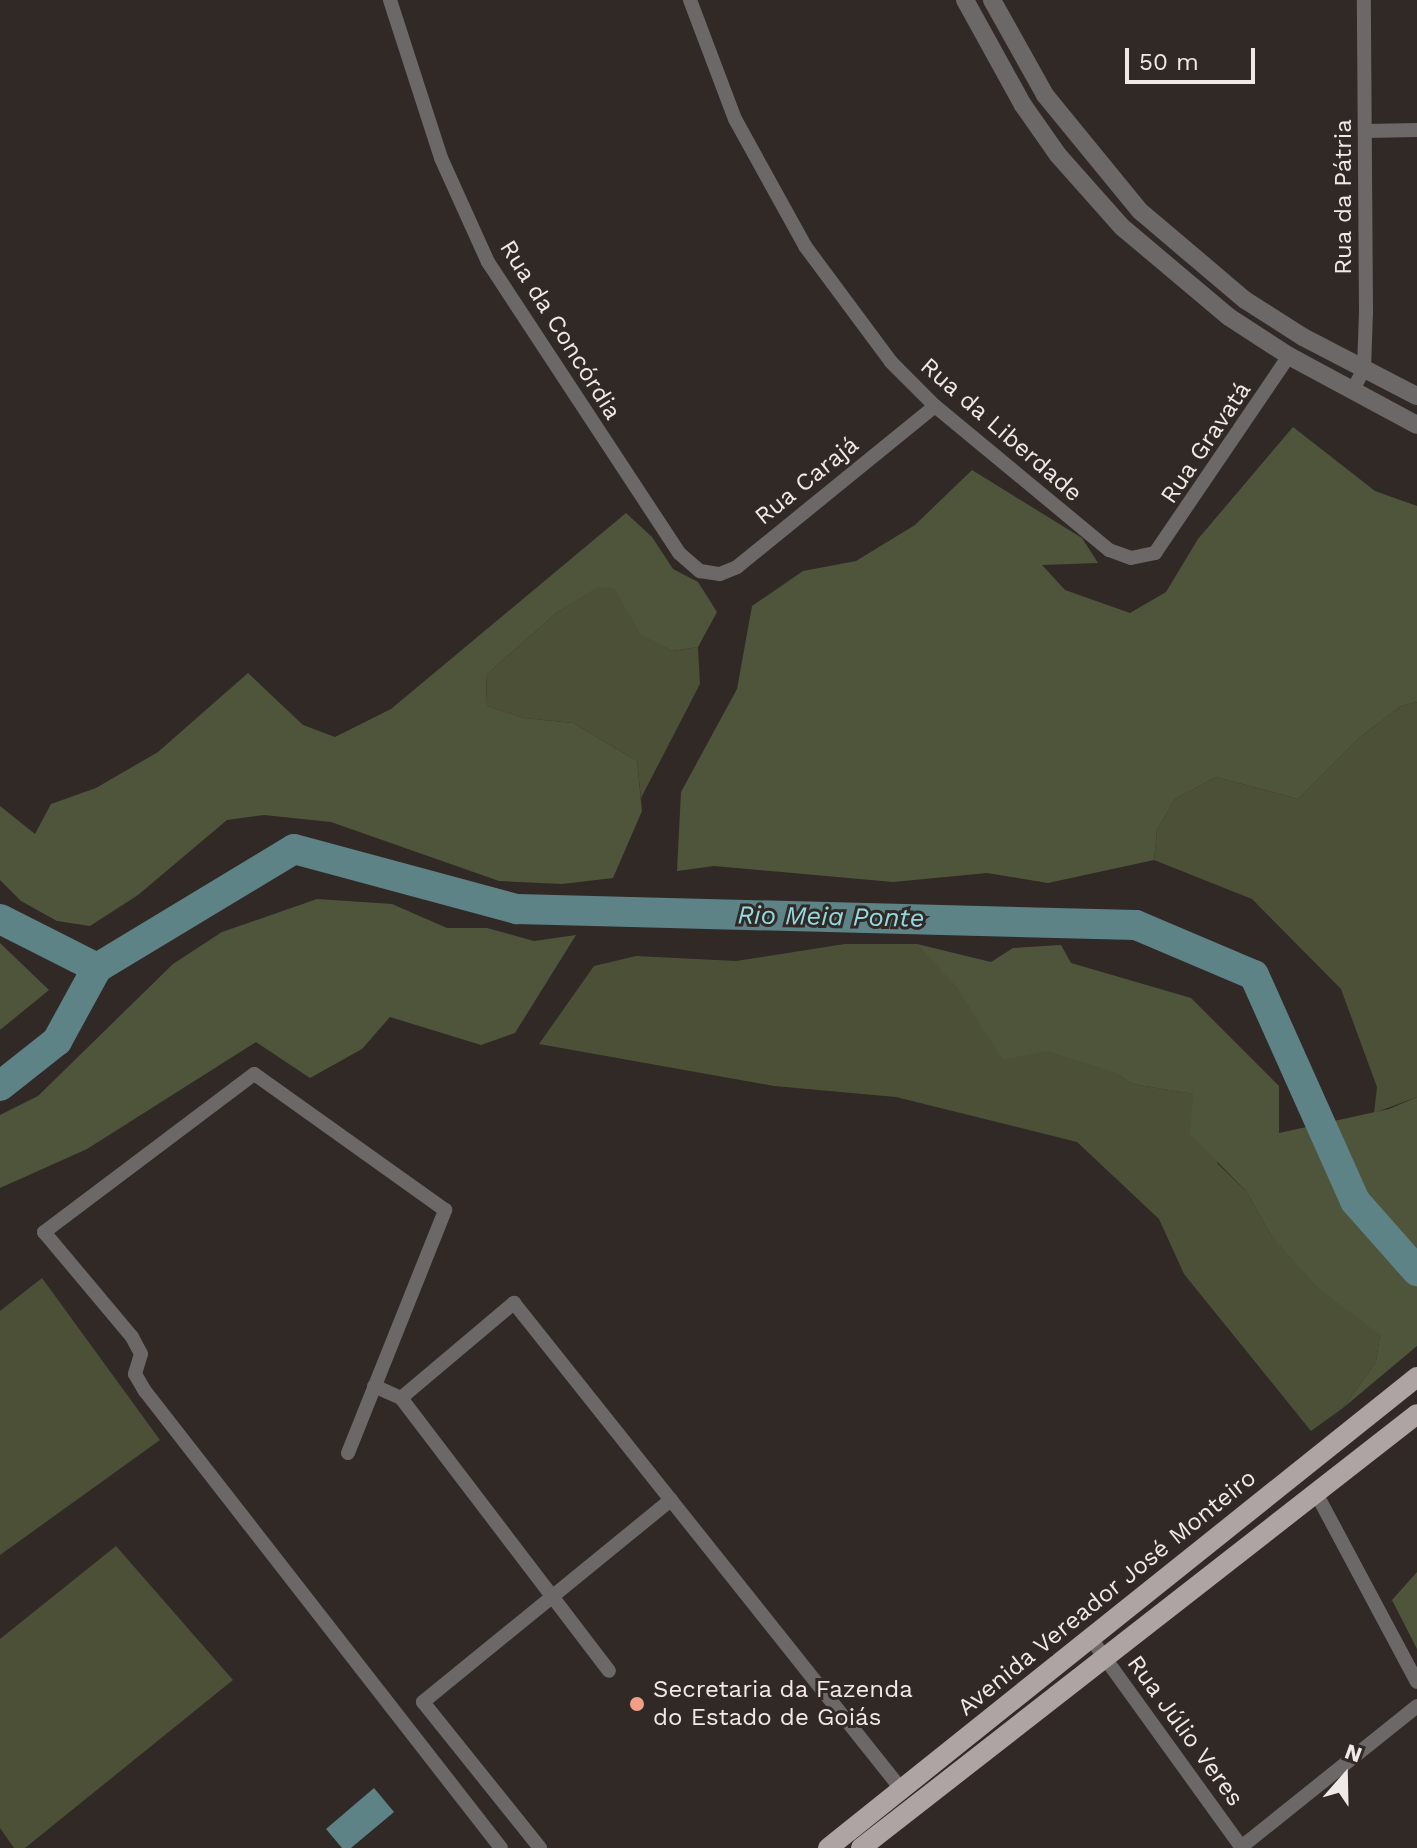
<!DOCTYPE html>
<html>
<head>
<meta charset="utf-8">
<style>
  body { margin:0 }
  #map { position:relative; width:1417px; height:1848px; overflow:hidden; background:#312926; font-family:"Work Sans",sans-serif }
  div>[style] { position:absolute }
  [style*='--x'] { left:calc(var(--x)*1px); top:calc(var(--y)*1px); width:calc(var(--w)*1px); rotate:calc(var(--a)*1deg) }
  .green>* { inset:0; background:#4b5037 }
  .forest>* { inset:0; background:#4f553a }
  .water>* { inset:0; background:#5d8387 }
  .river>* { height:30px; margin:-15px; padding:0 15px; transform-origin:15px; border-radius:15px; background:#5d8387 }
  .minor>* { height:14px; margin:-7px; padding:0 7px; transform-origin:7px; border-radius:7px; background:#6c6867 }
  .tertiary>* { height:18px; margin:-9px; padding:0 9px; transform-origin:9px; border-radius:9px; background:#6c6867 }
  .primary>* { height:20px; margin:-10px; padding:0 10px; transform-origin:10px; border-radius:10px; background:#aea4a3 }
  .dots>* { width:22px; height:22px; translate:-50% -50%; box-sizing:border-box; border:4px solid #312926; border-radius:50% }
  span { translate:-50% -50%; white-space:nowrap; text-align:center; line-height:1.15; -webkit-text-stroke:6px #312926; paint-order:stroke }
  .street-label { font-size:24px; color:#efe9e7 }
  .poi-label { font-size:24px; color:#efe9e7 }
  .left { translate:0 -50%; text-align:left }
  .water-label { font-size:26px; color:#92dae0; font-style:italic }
  .north { position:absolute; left:1305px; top:1736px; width:80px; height:80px; -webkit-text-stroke:6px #312926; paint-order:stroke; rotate:20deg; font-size:22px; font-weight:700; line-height:32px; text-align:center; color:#efe9e7 }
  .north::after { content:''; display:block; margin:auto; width:28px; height:36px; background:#efe9e7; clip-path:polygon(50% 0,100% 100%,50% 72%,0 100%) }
  .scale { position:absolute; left:1125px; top:48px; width:130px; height:36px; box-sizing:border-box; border:4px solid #efe9e7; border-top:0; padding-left:10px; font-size:24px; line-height:28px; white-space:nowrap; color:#efe9e7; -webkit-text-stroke:6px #312926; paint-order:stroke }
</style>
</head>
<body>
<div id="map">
  <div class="green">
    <div style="clip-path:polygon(597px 587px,614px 587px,642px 635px,672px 651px,698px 647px,700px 684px,641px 798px,637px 761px,573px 723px,524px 718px,487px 706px,486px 675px,555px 614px)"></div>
    <div style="clip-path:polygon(1417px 702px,1417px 1097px,1374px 1113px,1377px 1087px,1341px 989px,1252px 899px,1154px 860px,1157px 830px,1175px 799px,1216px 777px,1298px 799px,1360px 737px,1401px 706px)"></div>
    <div style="clip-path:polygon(845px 944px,917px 944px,1133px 1084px,1194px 1094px,1218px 1164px,1246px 1191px,1271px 1235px,1380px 1335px,1376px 1362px,1343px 1408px,1311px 1431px,1184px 1274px,1159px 1219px,1077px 1142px,896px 1097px,774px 1086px,539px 1044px,594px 966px,636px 956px,736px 961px)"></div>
    <div style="clip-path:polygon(42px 1278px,160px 1440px,0 1555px,0 1311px)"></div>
    <div style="clip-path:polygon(116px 1546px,233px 1680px,25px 1848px,14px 1848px,0 1828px,0 1639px)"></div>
  </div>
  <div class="forest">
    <div style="clip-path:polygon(1293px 427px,1375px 491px,1417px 506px,1417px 702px,1401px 706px,1360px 737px,1298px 799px,1216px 777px,1175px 799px,1157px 830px,1154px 860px,1048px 883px,987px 873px,893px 882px,714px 866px,677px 871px,681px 792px,737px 689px,752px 606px,803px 571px,856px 561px,915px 525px,972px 470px,1082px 538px,1098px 563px,1042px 565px,1065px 590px,1130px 613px,1166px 592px,1198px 539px)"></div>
    <div style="clip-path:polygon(626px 513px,652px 537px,673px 569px,698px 582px,717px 612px,698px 647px,672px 651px,641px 635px,614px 588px,598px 587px,555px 614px,486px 675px,487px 706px,524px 718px,573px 723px,637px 761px,642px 811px,613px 878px,562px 884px,499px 881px,331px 822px,264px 815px,227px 820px,138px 895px,90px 926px,57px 921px,21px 901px,0 880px,0 806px,35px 834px,51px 804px,96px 788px,158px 752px,248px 673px,303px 725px,335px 737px,391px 709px)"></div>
    <div style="clip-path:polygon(317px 899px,392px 904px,447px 928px,487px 928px,534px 941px,576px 935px,515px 1033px,481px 1045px,390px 1017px,362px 1049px,310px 1078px,256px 1042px,87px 1149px,0 1188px,0 1115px,38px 1096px,173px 964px,222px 932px)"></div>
    <div style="clip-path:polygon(0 943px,49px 990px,0 1030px)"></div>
    <div style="clip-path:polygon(917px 944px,991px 962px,1013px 948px,1061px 945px,1071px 963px,1191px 998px,1279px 1086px,1279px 1133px,1389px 1109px,1417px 1097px,1417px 1346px,1343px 1408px,1376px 1362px,1380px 1335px,1318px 1288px,1271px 1235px,1246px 1191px,1190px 1134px,1193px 1094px,1133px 1084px,1114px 1072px,1047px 1051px,1003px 1060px,956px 986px)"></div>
    <div style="clip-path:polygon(1417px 1572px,1417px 1649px,1392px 1600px)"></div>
  </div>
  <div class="water">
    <div style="clip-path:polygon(374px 1788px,394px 1812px,351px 1848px,342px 1848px,326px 1829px)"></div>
  </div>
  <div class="river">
    <div style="--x:0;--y:919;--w:109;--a:26.8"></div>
    <div style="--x:97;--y:968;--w:230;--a:-31.1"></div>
    <div style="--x:294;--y:849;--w:231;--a:15.1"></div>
    <div style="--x:517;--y:909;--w:619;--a:1.48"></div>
    <div style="--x:1136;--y:925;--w:128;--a:23"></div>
    <div style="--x:1254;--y:975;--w:248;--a:65.9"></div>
    <div style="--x:1355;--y:1201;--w:94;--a:48.5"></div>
    <div style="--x:0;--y:1086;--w:73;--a:-38.3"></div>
    <div style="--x:57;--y:1041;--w:83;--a:-61.3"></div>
  </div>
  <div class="minor">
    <div style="--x:390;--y:0;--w:166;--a:72.1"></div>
    <div style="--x:441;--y:158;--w:114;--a:65.7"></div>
    <div style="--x:488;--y:262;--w:348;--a:56.7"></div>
    <div style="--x:679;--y:553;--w:28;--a:41"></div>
    <div style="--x:700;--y:571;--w:20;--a:9"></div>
    <div style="--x:720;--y:574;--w:18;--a:-22"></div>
    <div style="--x:737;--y:567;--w:255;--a:-39.1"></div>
    <div style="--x:690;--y:0;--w:127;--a:69.3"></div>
    <div style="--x:735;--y:119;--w:145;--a:61.1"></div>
    <div style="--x:805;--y:246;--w:144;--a:53.4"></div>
    <div style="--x:891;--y:362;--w:62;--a:45"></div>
    <div style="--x:935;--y:406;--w:226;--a:39.6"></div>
    <div style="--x:1109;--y:550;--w:23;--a:20"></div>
    <div style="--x:1131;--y:558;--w:25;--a:-12"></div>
    <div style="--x:1155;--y:553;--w:238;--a:-55.8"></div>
    <div style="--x:1366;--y:131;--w:51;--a:-1.1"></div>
    <div style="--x:1352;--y:391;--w:25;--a:-61"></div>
    <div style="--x:1364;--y:369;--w:57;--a:-88"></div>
    <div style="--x:1366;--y:312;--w:312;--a:-90.4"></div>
    <div style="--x:374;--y:1386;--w:30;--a:24"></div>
    <div style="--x:401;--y:1398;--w:343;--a:52.7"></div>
    <div style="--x:401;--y:1398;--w:148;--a:-40.1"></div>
    <div style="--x:514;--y:1303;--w:623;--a:51.46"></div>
    <div style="--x:348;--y:1453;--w:262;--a:-68.2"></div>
    <div style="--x:445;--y:1210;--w:234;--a:-144.5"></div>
    <div style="--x:254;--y:1074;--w:263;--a:143"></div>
    <div style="--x:44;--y:1232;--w:137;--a:50"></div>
    <div style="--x:132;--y:1337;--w:19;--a:62"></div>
    <div style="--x:141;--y:1354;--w:21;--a:107"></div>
    <div style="--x:135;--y:1374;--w:20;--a:60"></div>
    <div style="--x:145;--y:1391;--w:579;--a:52.08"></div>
    <div style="--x:1316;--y:1493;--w:214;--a:61.9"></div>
    <div style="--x:1092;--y:1640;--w:256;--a:54.2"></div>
    <div style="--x:540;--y:1848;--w:187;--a:-128.7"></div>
    <div style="--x:423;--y:1702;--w:320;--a:-39.2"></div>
    <div style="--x:1240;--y:1848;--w:227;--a:-38.7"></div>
  </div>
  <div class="tertiary">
    <div style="--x:965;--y:0;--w:120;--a:61.1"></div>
    <div style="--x:1023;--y:105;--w:61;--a:55"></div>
    <div style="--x:1058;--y:155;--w:96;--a:48.4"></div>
    <div style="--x:1122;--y:227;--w:140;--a:40.1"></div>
    <div style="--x:1229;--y:317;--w:72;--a:33"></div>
    <div style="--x:1289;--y:356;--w:145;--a:28.3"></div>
    <div style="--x:992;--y:0;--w:109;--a:60.8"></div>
    <div style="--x:1045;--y:95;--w:150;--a:50.7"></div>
    <div style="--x:1140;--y:211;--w:138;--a:40.3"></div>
    <div style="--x:1245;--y:300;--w:69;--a:32.5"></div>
    <div style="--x:1303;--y:337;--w:128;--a:27.4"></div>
  </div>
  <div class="primary">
    <div style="--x:828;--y:1848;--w:754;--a:-38.65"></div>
    <div style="--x:861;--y:1848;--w:705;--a:-37.97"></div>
  </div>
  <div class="dots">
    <div style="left:637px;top:1704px;background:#f39f85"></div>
  </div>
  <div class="street-label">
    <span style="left:1344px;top:197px;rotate:-90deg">Rua da Pátria</span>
    <span style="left:560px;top:330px;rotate:58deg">Rua da Concórdia</span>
    <span style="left:1001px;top:430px;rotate:41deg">Rua da Liberdade</span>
    <span style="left:1206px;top:443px;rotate:-56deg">Rua Gravatá</span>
    <span style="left:807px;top:481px;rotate:-39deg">Rua Carajá</span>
    <span style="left:1107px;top:1593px;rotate:-39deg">Avenida Vereador José Monteiro</span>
    <span style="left:1185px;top:1731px;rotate:54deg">Rua Júlio Veres</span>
  </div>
  <div class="poi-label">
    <span class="left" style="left:653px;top:1704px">Secretaria da Fazenda<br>do Estado de Goiás</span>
  </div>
  <div class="water-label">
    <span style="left:831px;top:917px;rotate:1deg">Rio Meia Ponte</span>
  </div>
  <div class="north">N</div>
  <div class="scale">50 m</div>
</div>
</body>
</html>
